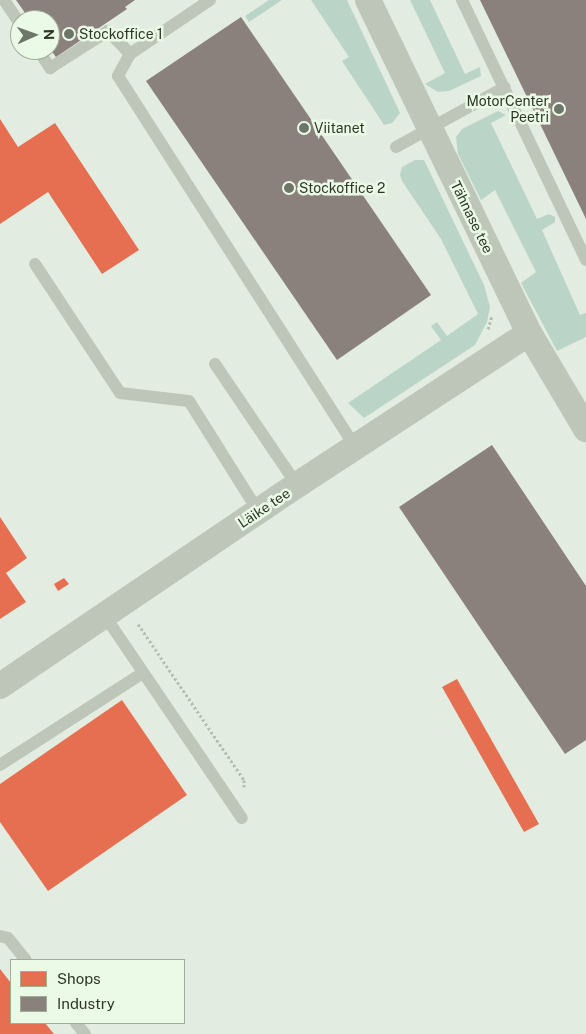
<!DOCTYPE html>
<html>
<head>
<meta charset="utf-8">
<style>
  body { margin:0 }
  #map { position:relative; width:586px; height:1034px; overflow:hidden; background:#e2ece0; font-family:"Public Sans",sans-serif }
  div>[style] { position:absolute }
  [style*='--x'] { left:calc(var(--x)*1px); top:calc(var(--y)*1px); width:calc(var(--w)*1px); rotate:calc(var(--a)*1deg) }
  .green>* { inset:0; background:#bad5c7 }
  .shops>* { inset:0; background:#e76f51 }
  .industry>* { inset:0; background:#8a817c }
  .path>* { height:3px; margin-top:-1.5px; transform-origin:0; background:repeating-linear-gradient(90deg,#b5bfb1 0 2.5px,transparent 0 5px) }
  .lane>* { height:12px; margin:-6px; padding:0 6px; transform-origin:6px; border-radius:6px; background:#bdc6b9 }
  .street>* { height:26px; margin:-13px; padding:0 13px; transform-origin:13px; border-radius:13px; background:#bdc6b9 }
  .dots>* { width:14px; height:14px; translate:-50% -50%; box-sizing:border-box; border:2px solid #ebfae7; border-radius:50% }
  span { translate:-50% -50%; white-space:nowrap; text-align:center; line-height:1.15; -webkit-text-stroke:5px #ebfae7; paint-order:stroke }
  .poi-label { font-size:14px; color:#2e3727 }
  .left { translate:0 -50%; text-align:left }
  .right { translate:-100% -50%; text-align:right }
  .street-label { font-size:14px; color:#2e3727 }
  .legend { position:absolute; left:10px; top:959px; width:175px; height:65px; box-sizing:border-box; background:#ebfae7; border:1px solid #9fac9a; margin:0; padding:6px 9px; list-style:none; font-size:15px; color:#2e3727 }
  .legend li { display:flex; align-items:center; gap:10px; height:25px }
  .legend b { width:25px; border:1px solid #9fac9a }
  .north { position:absolute; left:10px; top:10px; width:50px; height:50px; box-sizing:border-box; background:#ebfae7; border:1px solid #9fac9a; border-radius:50%; rotate:88deg; font-size:14px; font-weight:700; line-height:20px; text-align:center; color:#2e3727 }
  .north::after { content:''; display:block; margin:auto; width:18px; height:22px; background:#6d7668; clip-path:polygon(50% 0,100% 100%,50% 72%,0 100%) }
</style>
</head>
<body>
<div id="map">
  <div class="green">
    <div style="clip-path:polygon(269px 0,282px 0,249px 22px,245px 16px)"></div>
    <div style="clip-path:polygon(311px 0,347px 0,400px 113px,392px 123px,384px 125px,342px 61px,349px 57px)"></div>
    <div style="clip-path:polygon(410px 0,430px 0,465px 74px,480px 67px,481px 76px,449px 91px,438px 92px,425px 84px,445px 73px)"></div>
    <div style="clip-path:polygon(498px 111px,506px 115px,491px 123px,537px 219px,549px 214px,555px 217px,555px 222px,542px 230px,580px 315px,586px 313px,586px 337px,557px 351px,521px 283px,536px 272px,495px 190px,481px 200px,458px 154px,456px 137px,462px 129px)"></div>
    <div style="clip-path:polygon(415px 160px,424px 160px,484px 285px,490px 307px,487px 322px,475px 345px,364px 418px,348px 403px,441px 340px,431px 326px,437px 322px,447px 336px,478px 314px,441px 239px,402px 181px,400px 175px,402px 167px)"></div>
  </div>
  <div class="shops">
    <div style="clip-path:polygon(0 119px,18px 147px,55px 123px,139px 250px,102px 274px,48px 192px,0 224px)"></div>
    <div style="clip-path:polygon(0 517px,27px 558px,6px 573px,26px 602px,0 619px)"></div>
    <div style="clip-path:polygon(64px 578px,69px 584px,58px 591px,54px 584px)"></div>
    <div style="clip-path:polygon(457px 679px,539px 824px,524px 832px,442px 687px)"></div>
    <div style="clip-path:polygon(122px 700px,187px 795px,48px 891px,0 822px,0 784px)"></div>
    <div style="clip-path:polygon(0 969px,11px 983px,11px 1023px,45px 1023px,54px 1034px,0 1034px)"></div>
  </div>
  <div class="industry">
    <div style="clip-path:polygon(16px 0,135px 0,125px 7px,127px 9px,56px 57px,50px 49px,50px 20px,30px 20px)"></div>
    <div style="clip-path:polygon(480px 0,586px 0,586px 219px)"></div>
    <div style="clip-path:polygon(241px 17px,431px 295px,337px 360px,146px 81px)"></div>
    <div style="clip-path:polygon(492px 445px,586px 586px,586px 740px,565px 754px,399px 507px)"></div>
  </div>
  <div class="path">
    <div style="--x:488;--y:329;--w:14;--a:-73"></div>
    <div style="--x:138;--y:624;--w:189;--a:55.8"></div>
    <div style="--x:244;--y:780;--w:7;--a:90"></div>
  </div>
  <div class="lane">
    <div style="--x:4;--y:0;--w:29;--a:56"></div>
    <div style="--x:210;--y:0;--w:97;--a:146"></div>
    <div style="--x:130;--y:54;--w:25;--a:119"></div>
    <div style="--x:118;--y:76;--w:440;--a:57.4"></div>
    <div style="--x:462;--y:0;--w:288;--a:64.5"></div>
    <div style="--x:38;--y:50;--w:22;--a:56"></div>
    <div style="--x:50;--y:68;--w:69;--a:-32.5"></div>
    <div style="--x:108;--y:31;--w:32;--a:46"></div>
    <div style="--x:396;--y:147;--w:124;--a:-28.8"></div>
    <div style="--x:35;--y:264;--w:154;--a:56.6"></div>
    <div style="--x:120;--y:393;--w:69;--a:6.6"></div>
    <div style="--x:189;--y:401;--w:130;--a:57.9"></div>
    <div style="--x:215;--y:364;--w:146;--a:55.9"></div>
    <div style="--x:105;--y:616;--w:244;--a:55.9"></div>
    <div style="--x:0;--y:765;--w:170;--a:-32.8"></div>
    <div style="--x:0;--y:936;--w:8;--a:14"></div>
    <div style="--x:8;--y:938;--w:28;--a:51"></div>
    <div style="--x:76;--y:1023;--w:14;--a:51"></div>
  </div>
  <div class="street">
    <div style="--x:368;--y:0;--w:370;--a:64.2"></div>
    <div style="--x:529;--y:333;--w:112;--a:59.3"></div>
    <div style="--x:0;--y:686;--w:359;--a:-34.1"></div>
    <div style="--x:297;--y:485;--w:277;--a:-33.2"></div>
  </div>
  <div class="dots">
    <div style="left:69px;top:34px;background:#6d7668"></div>
    <div style="left:559px;top:109px;background:#6d7668"></div>
    <div style="left:304px;top:128px;background:#6d7668"></div>
    <div style="left:289px;top:188px;background:#6d7668"></div>
  </div>
  <div class="poi-label">
    <span class="left" style="left:79px;top:34px">Stockoffice 1</span>
    <span class="right" style="left:549px;top:109px">MotorCenter<br>Peetri</span>
    <span class="left" style="left:314px;top:128px">Viitanet</span>
    <span class="left" style="left:299px;top:188px">Stockoffice 2</span>
  </div>
  <div class="street-label">
    <span style="left:472px;top:217px;rotate:64deg">Tähnase tee</span>
    <span style="left:264px;top:508px;rotate:-34deg">Läike tee</span>
  </div>
  <ul class="legend">
  <li><b style="height:14px;background:#e76f51"></b>Shops</li>
  <li><b style="height:14px;background:#8a817c"></b>Industry</li>
  </ul>
  <div class="north">N</div>
</div>
</body>
</html>
